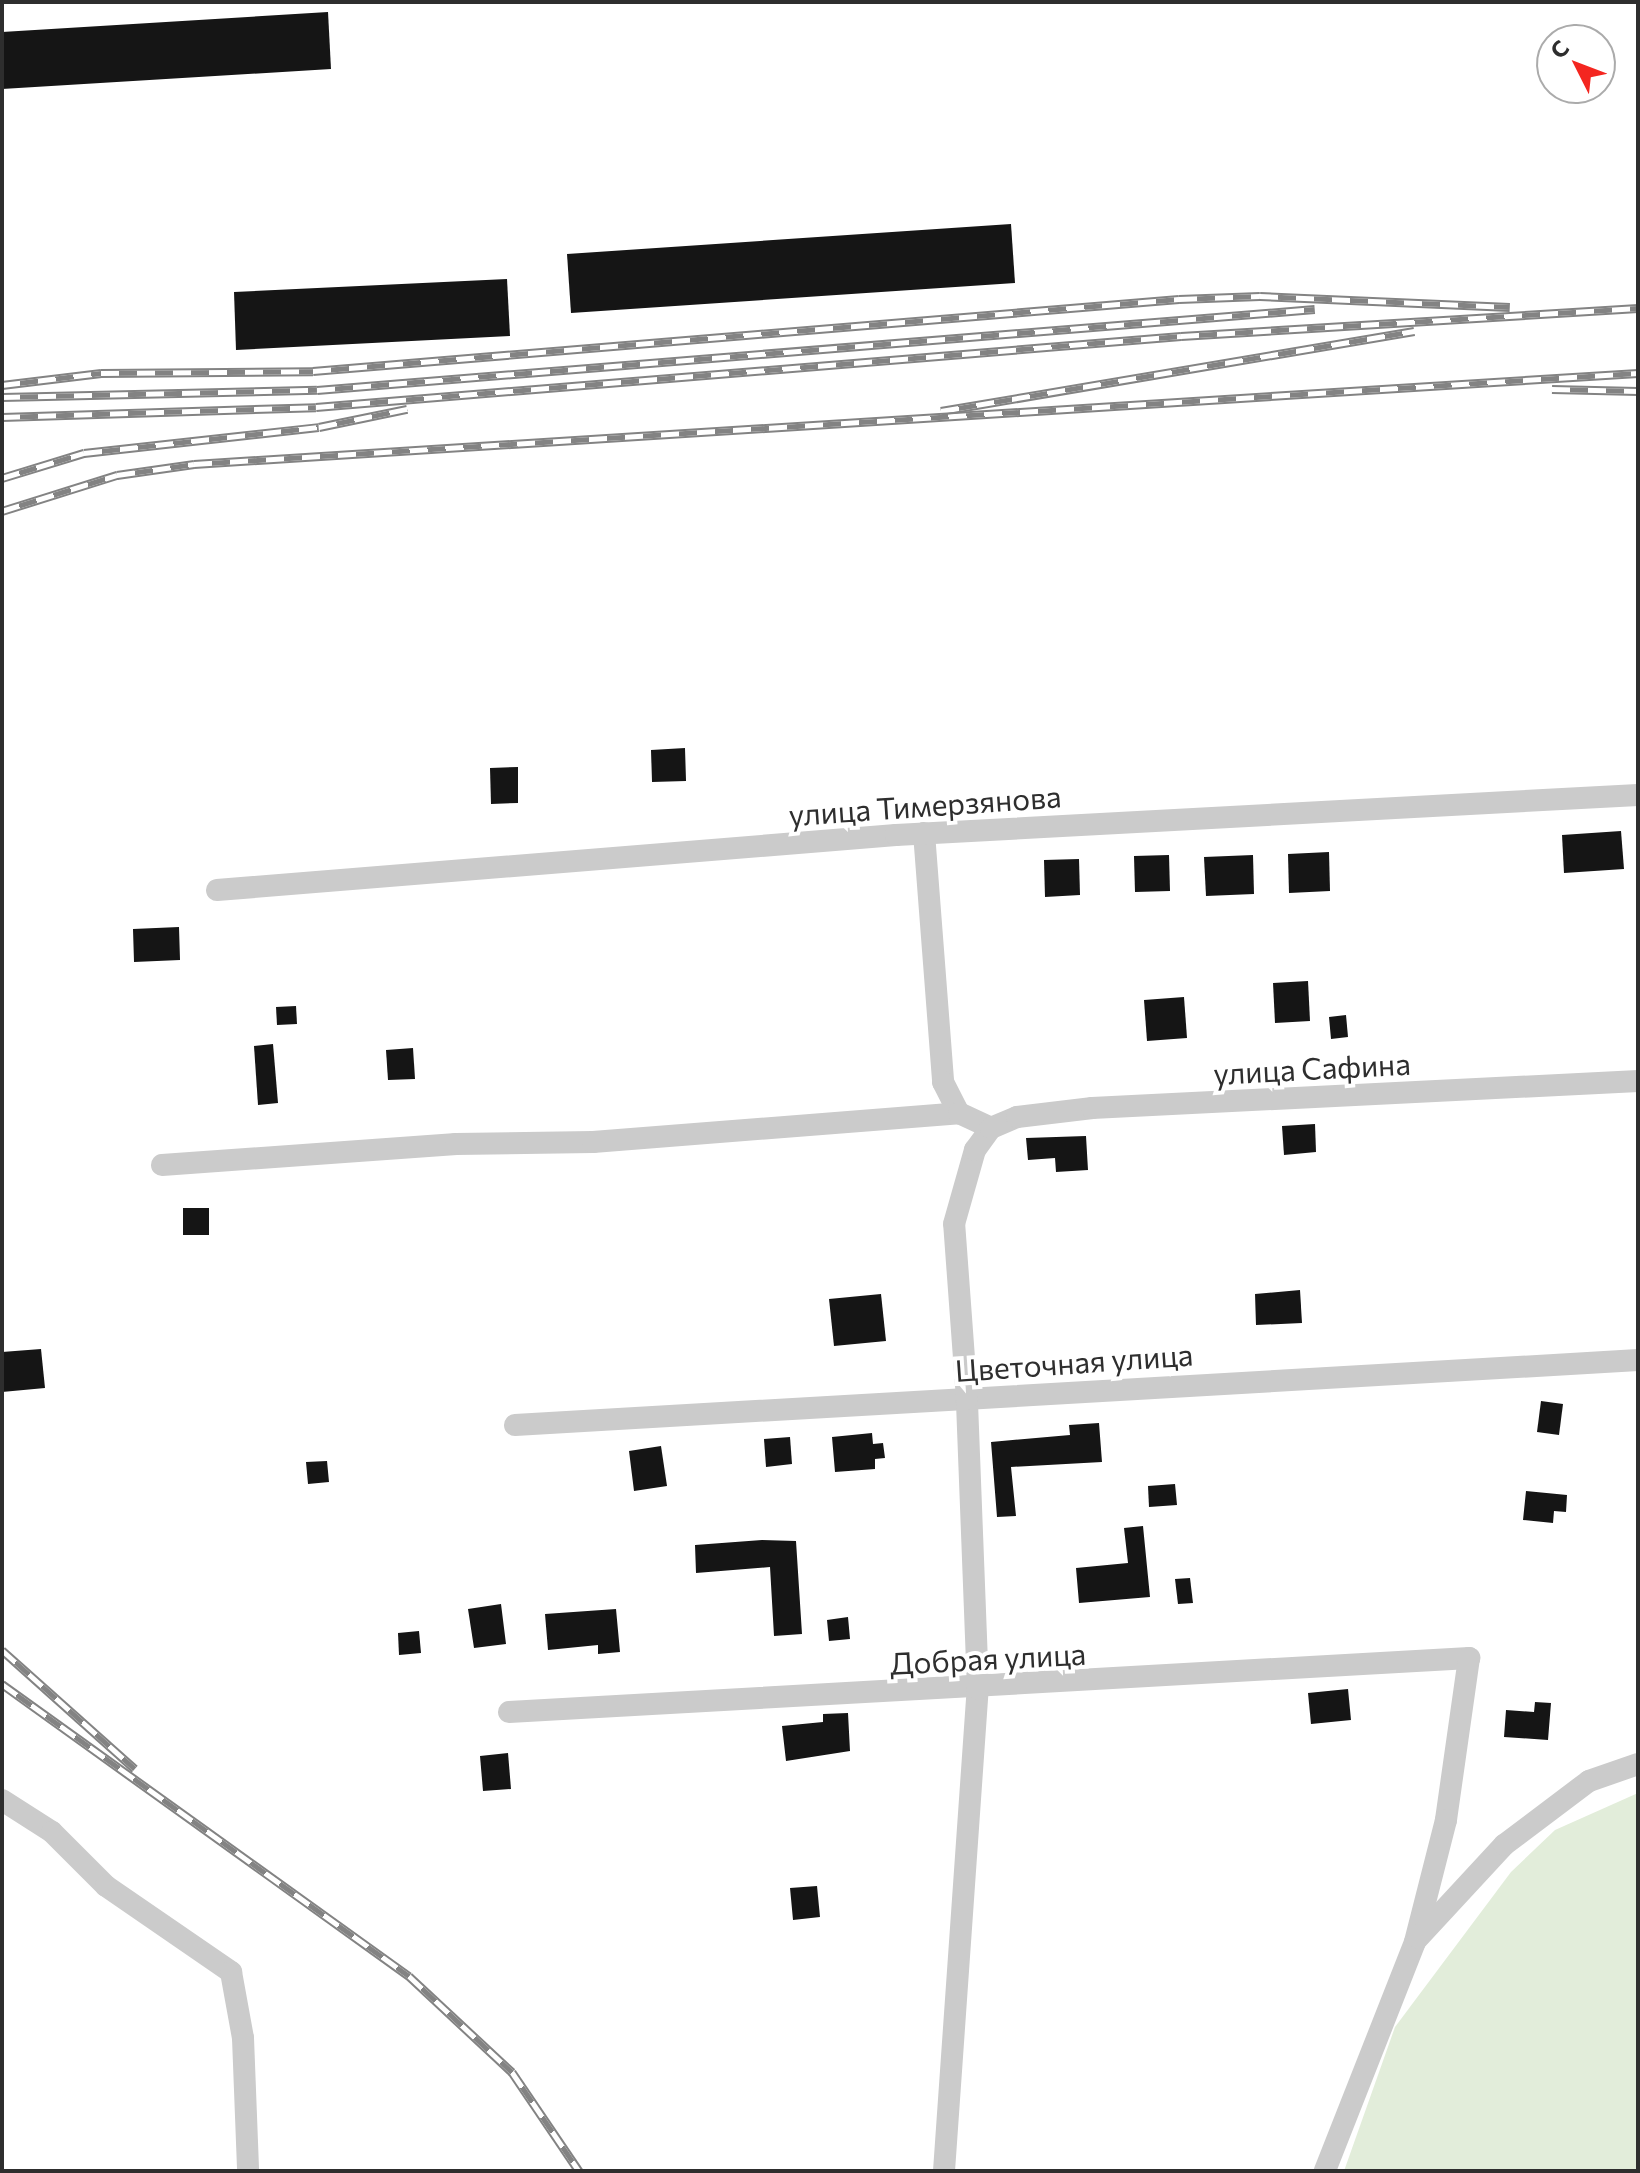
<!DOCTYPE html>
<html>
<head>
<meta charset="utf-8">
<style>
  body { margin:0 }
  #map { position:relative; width:1640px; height:2173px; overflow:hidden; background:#fff; font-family:Commissioner,sans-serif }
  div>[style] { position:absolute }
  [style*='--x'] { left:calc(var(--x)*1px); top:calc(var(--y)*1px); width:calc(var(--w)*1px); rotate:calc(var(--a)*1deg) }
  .green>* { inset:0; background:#e2edda }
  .building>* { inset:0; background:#151515 }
  .minor>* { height:22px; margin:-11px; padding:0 11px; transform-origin:11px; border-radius:11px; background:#cbcbcb }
  .rail>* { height:9px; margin-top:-4.5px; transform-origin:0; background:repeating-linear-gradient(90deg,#fff 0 18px,#838383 0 36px); box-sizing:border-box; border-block:2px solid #838383 }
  span { translate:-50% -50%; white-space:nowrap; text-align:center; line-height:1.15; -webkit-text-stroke:8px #fff; paint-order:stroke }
  .street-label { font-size:30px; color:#2e2e2e }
  .frame { position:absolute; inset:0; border:4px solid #2e2e2e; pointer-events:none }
  .north { position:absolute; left:1536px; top:24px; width:80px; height:80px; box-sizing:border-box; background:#fff; border:2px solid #ababab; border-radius:50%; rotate:312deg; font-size:22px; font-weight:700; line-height:32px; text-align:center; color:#2e2e2e }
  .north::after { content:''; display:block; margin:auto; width:28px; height:36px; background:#f42620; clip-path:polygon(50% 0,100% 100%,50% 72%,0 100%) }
</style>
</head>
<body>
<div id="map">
  <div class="green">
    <div style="clip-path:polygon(1638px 1793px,1638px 2171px,1344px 2171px,1395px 2027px,1511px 1872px,1555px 1830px)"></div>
  </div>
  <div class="building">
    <div style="clip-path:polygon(328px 12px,331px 69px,2px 89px,2px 32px)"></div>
    <div style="clip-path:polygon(1011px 224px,1015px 283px,571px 313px,567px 254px)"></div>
    <div style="clip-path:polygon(507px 279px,510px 336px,236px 350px,234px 292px)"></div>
    <div style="clip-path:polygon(685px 748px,686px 781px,652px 782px,651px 750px)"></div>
    <div style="clip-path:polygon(518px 767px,518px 803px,491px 804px,490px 768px)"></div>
    <div style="clip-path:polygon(1621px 831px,1624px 869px,1564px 873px,1562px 835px)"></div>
    <div style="clip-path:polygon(1329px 852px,1330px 891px,1289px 893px,1288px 854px)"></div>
    <div style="clip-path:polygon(1169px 855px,1170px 891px,1135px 892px,1134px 856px)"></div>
    <div style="clip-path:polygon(1253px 855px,1254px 894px,1206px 896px,1204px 857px)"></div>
    <div style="clip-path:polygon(1079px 859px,1080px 895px,1045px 897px,1044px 860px)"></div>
    <div style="clip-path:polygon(179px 927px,180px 960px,134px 962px,133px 929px)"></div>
    <div style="clip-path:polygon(1308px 981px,1310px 1021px,1275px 1023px,1273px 983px)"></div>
    <div style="clip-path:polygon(1184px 997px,1187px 1038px,1147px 1041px,1144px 1000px)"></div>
    <div style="clip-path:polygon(296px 1006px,297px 1024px,277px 1025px,276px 1007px)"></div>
    <div style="clip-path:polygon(1346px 1015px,1348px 1037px,1331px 1039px,1329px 1017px)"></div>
    <div style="clip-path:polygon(273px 1044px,278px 1103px,258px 1105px,254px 1046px)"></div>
    <div style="clip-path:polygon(413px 1048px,415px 1079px,388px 1080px,386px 1050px)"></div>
    <div style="clip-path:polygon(1315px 1124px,1316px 1152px,1284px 1155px,1282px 1126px)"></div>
    <div style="clip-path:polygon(1086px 1136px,1088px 1170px,1056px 1172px,1055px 1158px,1028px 1160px,1026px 1138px)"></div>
    <div style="clip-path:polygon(183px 1208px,209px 1208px,209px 1235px,183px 1235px)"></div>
    <div style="clip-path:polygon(1300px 1290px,1302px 1323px,1256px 1325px,1255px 1294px)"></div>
    <div style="clip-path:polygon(881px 1294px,886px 1341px,834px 1346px,829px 1299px)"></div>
    <div style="clip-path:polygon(41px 1349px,45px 1388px,2px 1392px,2px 1352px)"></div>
    <div style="clip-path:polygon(1541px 1401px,1563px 1404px,1559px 1435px,1537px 1432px)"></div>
    <div style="clip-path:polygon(1099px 1423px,1102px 1462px,1011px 1467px,1016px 1516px,997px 1517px,991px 1442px,1070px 1435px,1069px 1425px)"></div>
    <div style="clip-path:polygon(872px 1433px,873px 1444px,883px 1443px,885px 1458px,875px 1459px,875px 1469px,835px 1472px,832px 1437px)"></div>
    <div style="clip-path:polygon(790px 1437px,792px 1464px,766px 1467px,764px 1439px)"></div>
    <div style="clip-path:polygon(661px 1446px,667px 1486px,634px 1491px,629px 1451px)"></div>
    <div style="clip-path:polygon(327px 1461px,329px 1482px,308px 1484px,306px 1462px)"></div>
    <div style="clip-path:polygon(1175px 1484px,1177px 1505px,1149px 1507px,1148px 1486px)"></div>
    <div style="clip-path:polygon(1526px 1491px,1567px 1495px,1566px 1512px,1554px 1511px,1553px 1523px,1523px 1520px)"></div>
    <div style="clip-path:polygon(1143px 1526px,1150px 1597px,1079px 1603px,1076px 1568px,1128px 1563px,1124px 1528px)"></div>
    <div style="clip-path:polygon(762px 1540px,796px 1541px,802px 1634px,774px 1636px,770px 1567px,696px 1573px,695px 1545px)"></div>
    <div style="clip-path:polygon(1190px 1578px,1193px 1603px,1178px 1604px,1175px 1579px)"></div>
    <div style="clip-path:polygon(501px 1604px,506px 1644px,474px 1648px,468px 1609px)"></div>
    <div style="clip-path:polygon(616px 1609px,620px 1652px,598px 1654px,598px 1645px,548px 1650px,545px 1614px)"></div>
    <div style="clip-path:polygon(848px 1617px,850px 1639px,829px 1641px,827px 1620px)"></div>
    <div style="clip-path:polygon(419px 1631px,421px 1653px,399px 1655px,398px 1633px)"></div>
    <div style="clip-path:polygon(1348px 1689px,1351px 1720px,1311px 1724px,1308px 1693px)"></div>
    <div style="clip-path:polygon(1535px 1702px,1551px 1703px,1548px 1740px,1504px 1737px,1506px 1710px,1534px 1712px)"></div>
    <div style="clip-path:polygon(848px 1713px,850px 1751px,786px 1761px,782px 1726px,823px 1722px,823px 1714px)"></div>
    <div style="clip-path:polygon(508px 1753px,511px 1789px,483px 1791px,480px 1756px)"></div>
    <div style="clip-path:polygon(817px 1886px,820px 1917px,793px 1920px,790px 1888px)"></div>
  </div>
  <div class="minor">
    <div style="--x:924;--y:833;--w:250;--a:85.6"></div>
    <div style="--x:943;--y:1082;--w:35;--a:63"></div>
    <div style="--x:217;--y:890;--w:681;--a:-4.63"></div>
    <div style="--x:896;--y:835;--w:743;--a:-3.09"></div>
    <div style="--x:162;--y:1165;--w:295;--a:-4.1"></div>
    <div style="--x:456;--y:1144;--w:137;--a:-0.8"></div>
    <div style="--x:593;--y:1142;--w:367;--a:-4.5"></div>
    <div style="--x:959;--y:1113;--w:35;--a:25"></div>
    <div style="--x:515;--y:1425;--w:1125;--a:-3.31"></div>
    <div style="--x:509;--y:1712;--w:962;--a:-3.22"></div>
    <div style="--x:1469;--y:1658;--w:164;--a:98.1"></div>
    <div style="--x:1446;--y:1820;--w:126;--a:104.3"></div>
    <div style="--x:1415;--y:1942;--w:246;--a:111.5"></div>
    <div style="--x:2;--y:1800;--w:59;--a:32.6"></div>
    <div style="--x:52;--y:1832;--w:76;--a:45"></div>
    <div style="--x:106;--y:1886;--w:152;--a:34.5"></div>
    <div style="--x:231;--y:1972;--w:67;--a:79.7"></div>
    <div style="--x:243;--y:2038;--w:133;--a:87.8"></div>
    <div style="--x:1418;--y:1938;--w:127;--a:-47.2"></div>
    <div style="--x:1504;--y:1845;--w:106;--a:-37"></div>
    <div style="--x:1589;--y:1781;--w:52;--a:-19.1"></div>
    <div style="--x:944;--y:2171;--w:483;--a:-86"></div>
    <div style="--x:978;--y:1689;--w:290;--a:-92.2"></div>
    <div style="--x:967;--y:1399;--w:175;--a:-94.2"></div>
    <div style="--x:954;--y:1224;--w:77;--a:-74.2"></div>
    <div style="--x:975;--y:1150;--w:27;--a:-54"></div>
    <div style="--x:991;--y:1128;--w:28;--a:-23"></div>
    <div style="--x:1017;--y:1117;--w:76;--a:-6.8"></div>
    <div style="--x:1092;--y:1108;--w:547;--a:-2.83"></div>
  </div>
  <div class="rail">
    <div style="--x:2;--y:385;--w:100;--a:-6.9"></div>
    <div style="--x:101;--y:373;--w:212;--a:-0.5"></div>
    <div style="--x:313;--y:371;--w:869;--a:-4.75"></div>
    <div style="--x:1179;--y:299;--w:81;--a:-2.1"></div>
    <div style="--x:1260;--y:296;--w:250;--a:2.5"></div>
    <div style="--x:1552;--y:389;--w:86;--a:1.3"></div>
    <div style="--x:2;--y:397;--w:315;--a:-1.3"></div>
    <div style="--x:317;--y:390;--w:1001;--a:-4.64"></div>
    <div style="--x:941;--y:411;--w:480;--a:-9.6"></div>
    <div style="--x:2;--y:417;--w:314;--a:-1.8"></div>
    <div style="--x:316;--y:407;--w:868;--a:-4.69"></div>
    <div style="--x:1181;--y:336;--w:458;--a:-3.5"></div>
    <div style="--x:2;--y:478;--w:86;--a:-17"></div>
    <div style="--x:84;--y:453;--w:236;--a:-6.3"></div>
    <div style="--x:319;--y:427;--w:90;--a:-11.6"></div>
    <div style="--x:2;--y:511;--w:121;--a:-17.4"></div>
    <div style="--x:117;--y:475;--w:78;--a:-8.1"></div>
    <div style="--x:194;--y:464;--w:1447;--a:-3.61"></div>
    <div style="--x:2;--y:1650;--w:178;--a:41.8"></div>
    <div style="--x:2;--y:1684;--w:501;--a:35.66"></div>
    <div style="--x:409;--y:1976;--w:141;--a:43"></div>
    <div style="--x:512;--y:2072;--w:120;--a:55.9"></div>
  </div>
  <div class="street-label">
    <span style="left:925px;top:805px;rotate:-4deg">улица Тимерзянова</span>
    <span style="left:1312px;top:1068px;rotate:-3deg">улица Сафина</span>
    <span style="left:1074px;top:1362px;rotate:-4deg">Цветочная улица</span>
    <span style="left:988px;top:1658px;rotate:-3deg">Добрая улица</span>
  </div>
  <div class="frame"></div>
  <div class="north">С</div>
</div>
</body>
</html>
